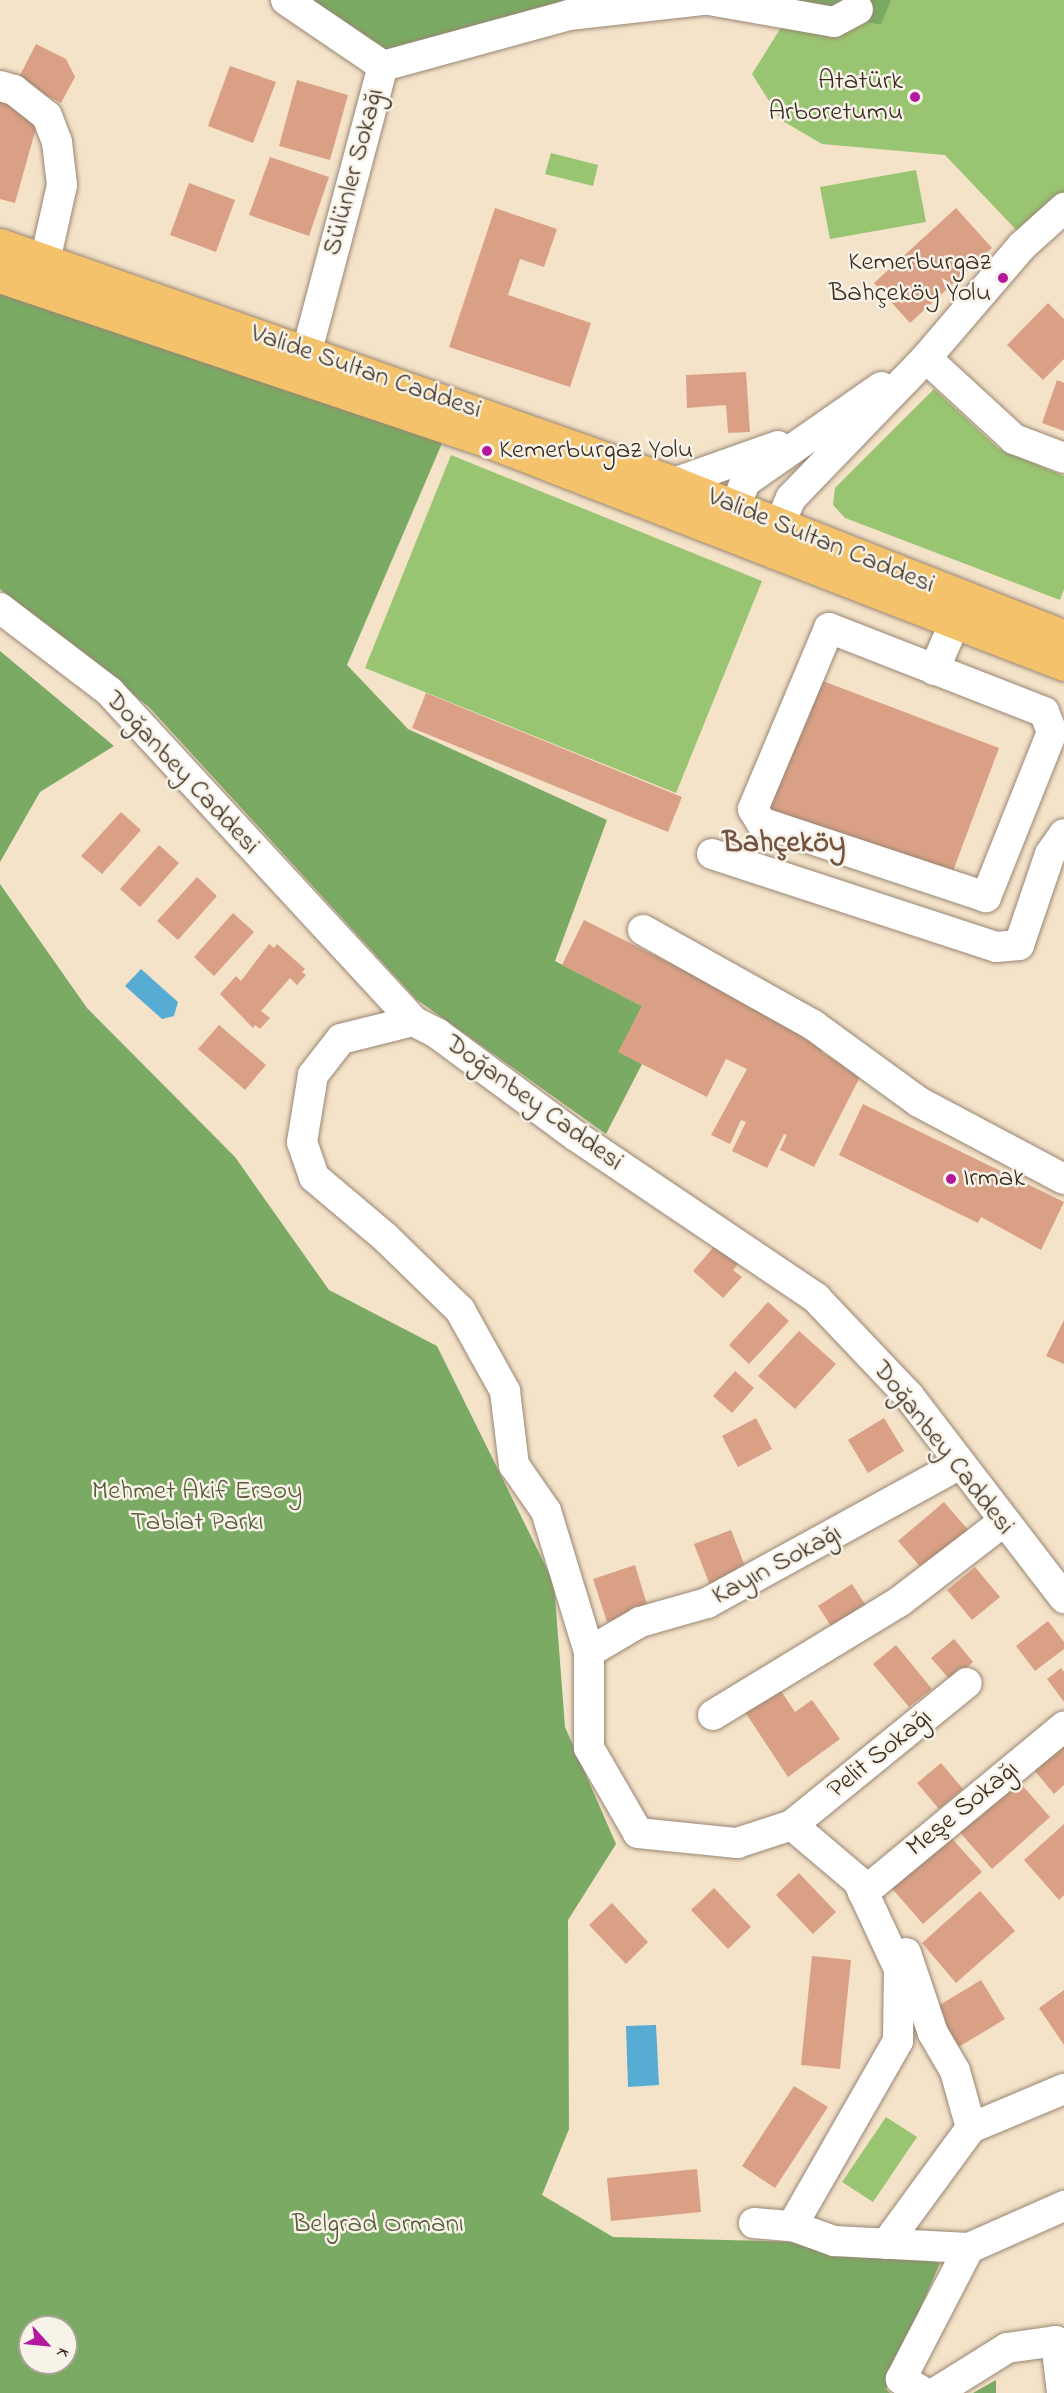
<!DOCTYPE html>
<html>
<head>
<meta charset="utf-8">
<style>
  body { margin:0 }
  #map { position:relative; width:1064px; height:2393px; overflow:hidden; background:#f4e2c9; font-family:"Indie Flower",sans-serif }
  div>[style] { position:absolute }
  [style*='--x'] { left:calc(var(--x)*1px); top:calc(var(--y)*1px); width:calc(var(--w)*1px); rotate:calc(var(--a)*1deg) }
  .green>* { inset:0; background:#99c471 }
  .forest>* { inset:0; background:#7aaa63 }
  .water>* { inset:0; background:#57acd3 }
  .building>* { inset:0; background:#daa086 }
  .roads { filter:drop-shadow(0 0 2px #988674) drop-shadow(0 0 2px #988674) }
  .minor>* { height:30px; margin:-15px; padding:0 15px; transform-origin:15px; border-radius:15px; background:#fff }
  .major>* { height:33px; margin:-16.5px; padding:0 16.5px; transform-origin:16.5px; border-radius:16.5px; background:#f3c26a }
  .dots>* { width:16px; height:16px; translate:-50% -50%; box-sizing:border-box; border:3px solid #f7f3e8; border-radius:50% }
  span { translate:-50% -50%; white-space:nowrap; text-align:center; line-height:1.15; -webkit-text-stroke:5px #f7f3e8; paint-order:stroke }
  .poi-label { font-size:27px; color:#3b2a1e }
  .right { translate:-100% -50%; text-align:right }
  .left { translate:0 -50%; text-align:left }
  .street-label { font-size:27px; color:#3b2a1e }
  .park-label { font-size:27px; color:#575837 }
  .quarter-label { font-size:30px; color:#735342; font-weight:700 }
  .north { position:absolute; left:18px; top:2315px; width:60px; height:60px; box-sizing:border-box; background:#f7f3e8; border:2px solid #aca397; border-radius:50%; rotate:117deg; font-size:16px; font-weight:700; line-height:24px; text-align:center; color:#3b2a1e }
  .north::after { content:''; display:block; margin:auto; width:21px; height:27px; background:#b5179e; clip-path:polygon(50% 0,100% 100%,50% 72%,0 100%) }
</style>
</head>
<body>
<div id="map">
  <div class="green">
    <div style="clip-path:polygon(890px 0,1064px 0,1064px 194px,1021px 235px,945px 155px,822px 144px,781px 120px,752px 74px,793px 8px,881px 25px)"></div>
    <div style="clip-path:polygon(551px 153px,598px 165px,593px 186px,545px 174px)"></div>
    <div style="clip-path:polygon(916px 170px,926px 222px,830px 239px,820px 187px)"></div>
    <div style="clip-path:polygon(934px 389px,999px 449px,1064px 476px,1064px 589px,1060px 600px,845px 518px,833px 505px,835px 488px)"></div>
    <div style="clip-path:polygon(451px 455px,762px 581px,676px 793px,365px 668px)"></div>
    <div style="clip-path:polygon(886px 2117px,917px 2137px,873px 2202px,842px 2182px)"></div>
  </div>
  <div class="forest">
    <div style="clip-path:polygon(304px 0,702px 0,383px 66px)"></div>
    <div style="clip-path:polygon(712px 0,891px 0,881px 25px,793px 8px)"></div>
    <div style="clip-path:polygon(0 289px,443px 441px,347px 665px,408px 729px,607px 820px,555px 961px,642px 1006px,619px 1052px,642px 1064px,606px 1134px,416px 999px,149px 707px,0 589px)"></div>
    <div style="clip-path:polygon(0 651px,114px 746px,40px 792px,0 862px)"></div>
    <div style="clip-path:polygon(evenodd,0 884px,87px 1008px,235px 1157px,329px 1290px,437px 1346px,554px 1583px,565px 1727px,616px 1844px,568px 1920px,569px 2129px,542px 2195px,613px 2237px,797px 2242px,940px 2263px,886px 2389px,890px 2393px,0 2393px,0 884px,30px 2327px,66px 2327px,66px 2363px,30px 2363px,30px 2327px)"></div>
    <div style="clip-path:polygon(996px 2380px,996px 2393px,973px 2393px)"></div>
  </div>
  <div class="water">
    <div style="clip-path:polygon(141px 969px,178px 1002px,174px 1016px,162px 1019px,125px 986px)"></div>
    <div style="clip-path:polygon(656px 2025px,659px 2085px,628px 2087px,626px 2026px)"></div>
  </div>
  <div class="building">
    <div style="clip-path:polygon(36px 44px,66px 59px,75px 77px,61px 103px,17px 81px)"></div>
    <div style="clip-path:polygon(230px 66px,276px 82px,253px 143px,208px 126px)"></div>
    <div style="clip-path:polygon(297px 80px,348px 95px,330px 160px,279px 146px)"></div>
    <div style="clip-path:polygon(0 94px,38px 121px,15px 203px,0 199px)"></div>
    <div style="clip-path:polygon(270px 157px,329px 177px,309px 236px,249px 215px)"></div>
    <div style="clip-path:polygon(189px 183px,235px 200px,216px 252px,170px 235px)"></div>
    <div style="clip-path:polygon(495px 208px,557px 229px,544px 267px,520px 259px,508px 295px,591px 323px,570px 387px,449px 347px)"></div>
    <div style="clip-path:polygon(956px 208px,992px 248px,910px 323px,874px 283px)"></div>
    <div style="clip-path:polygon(1048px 303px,1064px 319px,1064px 359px,1043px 380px,1007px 345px)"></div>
    <div style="clip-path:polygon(746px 372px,750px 432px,728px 433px,726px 405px,687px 408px,686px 375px)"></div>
    <div style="clip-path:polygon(1057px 380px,1064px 383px,1064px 431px,1042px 423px)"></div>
    <div style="clip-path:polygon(815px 678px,999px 748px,950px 879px,768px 809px)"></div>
    <div style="clip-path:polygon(426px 693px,682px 797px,668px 832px,412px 728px)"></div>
    <div style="clip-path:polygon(121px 812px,141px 830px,102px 874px,81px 856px)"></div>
    <div style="clip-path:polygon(159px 845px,179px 863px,140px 907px,120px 889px)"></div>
    <div style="clip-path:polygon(197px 877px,217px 896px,178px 940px,157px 921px)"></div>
    <div style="clip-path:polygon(233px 913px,254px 932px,214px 976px,194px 957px)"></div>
    <div style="clip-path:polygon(584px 920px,827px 1042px,822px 1053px,862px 1073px,814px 1167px,780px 1150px,787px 1135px,784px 1134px,767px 1168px,732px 1151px,746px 1122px,741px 1120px,730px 1144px,711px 1135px,747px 1069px,726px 1059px,707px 1097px,618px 1052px,642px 1006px,562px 965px)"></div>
    <div style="clip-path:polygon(269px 944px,274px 948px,277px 944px,305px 969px,302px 972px,306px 975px,297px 985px,290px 978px,261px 1011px,270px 1018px,260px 1029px,255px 1025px,253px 1028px,220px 994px,236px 976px,241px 981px)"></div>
    <div style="clip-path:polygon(219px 1025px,266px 1065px,245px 1090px,198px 1049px)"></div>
    <div style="clip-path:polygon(863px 1104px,1064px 1202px,1041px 1250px,981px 1217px,978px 1223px,839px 1155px)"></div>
    <div style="clip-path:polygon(718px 1242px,740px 1262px,733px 1270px,742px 1277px,723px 1298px,693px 1271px)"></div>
    <div style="clip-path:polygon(768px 1302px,789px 1321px,749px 1364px,729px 1345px)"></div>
    <div style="clip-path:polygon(1064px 1320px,1064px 1364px,1046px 1356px)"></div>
    <div style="clip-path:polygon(799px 1331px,836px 1364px,795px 1409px,758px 1376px)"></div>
    <div style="clip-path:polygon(735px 1371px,754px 1388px,732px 1413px,713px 1396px)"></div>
    <div style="clip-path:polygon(756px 1418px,772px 1449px,738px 1467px,722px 1436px)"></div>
    <div style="clip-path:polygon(884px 1418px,904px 1451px,868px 1473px,848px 1440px)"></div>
    <div style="clip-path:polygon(944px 1502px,976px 1539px,930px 1578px,898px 1541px)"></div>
    <div style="clip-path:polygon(731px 1530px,748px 1574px,711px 1588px,694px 1544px)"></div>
    <div style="clip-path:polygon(635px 1565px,648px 1608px,607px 1622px,593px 1579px)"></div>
    <div style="clip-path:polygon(975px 1567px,1000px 1597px,972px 1620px,947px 1590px)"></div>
    <div style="clip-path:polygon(852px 1584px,872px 1615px,838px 1637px,818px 1606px)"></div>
    <div style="clip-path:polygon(1048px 1621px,1064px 1642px,1064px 1649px,1035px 1671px,1016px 1646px)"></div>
    <div style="clip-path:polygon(954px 1639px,973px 1662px,951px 1681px,931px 1658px)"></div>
    <div style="clip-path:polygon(896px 1645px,932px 1689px,909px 1707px,873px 1664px)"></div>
    <div style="clip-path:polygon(1061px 1668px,1064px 1672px,1064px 1702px,1047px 1679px)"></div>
    <div style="clip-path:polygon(779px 1688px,795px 1712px,812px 1700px,840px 1739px,788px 1777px,745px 1712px)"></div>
    <div style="clip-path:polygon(1059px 1741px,1064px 1747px,1064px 1785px,1054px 1794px,1030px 1765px)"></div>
    <div style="clip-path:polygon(941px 1763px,963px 1789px,939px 1809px,917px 1783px)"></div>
    <div style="clip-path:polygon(1016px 1778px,1050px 1817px,992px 1869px,957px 1829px)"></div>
    <div style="clip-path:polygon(1064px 1824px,1064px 1895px,1059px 1900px,1024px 1860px)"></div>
    <div style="clip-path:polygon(947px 1833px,982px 1872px,923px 1924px,888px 1884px)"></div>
    <div style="clip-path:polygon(799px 1873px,836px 1912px,813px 1934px,776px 1895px)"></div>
    <div style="clip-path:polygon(714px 1888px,751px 1927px,728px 1949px,691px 1910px)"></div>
    <div style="clip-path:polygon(980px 1891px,1015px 1931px,956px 1983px,922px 1943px)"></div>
    <div style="clip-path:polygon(612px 1903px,648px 1942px,626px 1964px,589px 1925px)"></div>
    <div style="clip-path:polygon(812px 1956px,851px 1960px,840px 2069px,801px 2065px)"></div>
    <div style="clip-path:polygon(981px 1980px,1005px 2019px,957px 2048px,933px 2009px)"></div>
    <div style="clip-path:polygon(1064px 1990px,1064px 2045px,1039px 2008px)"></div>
    <div style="clip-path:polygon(794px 2086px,828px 2107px,775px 2188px,742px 2166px)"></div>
    <div style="clip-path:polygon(697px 2169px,701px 2212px,611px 2221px,607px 2178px)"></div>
  </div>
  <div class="roads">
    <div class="minor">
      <div style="--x:286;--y:0;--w:117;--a:34.2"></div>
      <div style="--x:709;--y:0;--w:127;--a:10"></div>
      <div style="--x:834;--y:22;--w:27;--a:-28"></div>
      <div style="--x:0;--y:86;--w:15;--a:16"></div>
      <div style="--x:14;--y:90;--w:42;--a:38.2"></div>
      <div style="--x:47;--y:116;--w:28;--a:69"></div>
      <div style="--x:57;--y:142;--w:43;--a:83.4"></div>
      <div style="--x:62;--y:185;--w:78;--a:102.6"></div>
      <div style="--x:307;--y:351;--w:295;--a:-75.1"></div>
      <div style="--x:383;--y:66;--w:193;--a:-15.3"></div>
      <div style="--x:569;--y:15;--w:134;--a:-6.4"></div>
      <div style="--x:926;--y:358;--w:120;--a:42.6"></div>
      <div style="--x:1014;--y:439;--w:53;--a:20.8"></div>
      <div style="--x:674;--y:483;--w:110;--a:-19.6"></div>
      <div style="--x:779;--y:526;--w:30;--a:-67"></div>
      <div style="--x:791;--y:498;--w:194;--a:-46"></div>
      <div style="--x:926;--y:358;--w:148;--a:-49.4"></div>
      <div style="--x:1022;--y:246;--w:57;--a:-42.1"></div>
      <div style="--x:739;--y:530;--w:23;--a:-100"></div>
      <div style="--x:735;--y:507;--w:27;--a:-68"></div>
      <div style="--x:745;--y:482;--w:166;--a:-34.9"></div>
      <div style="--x:0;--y:608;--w:137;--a:37.3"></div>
      <div style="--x:109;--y:691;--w:449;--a:47.3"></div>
      <div style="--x:413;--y:1021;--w:28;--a:27"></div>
      <div style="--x:438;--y:1034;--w:172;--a:36.5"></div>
      <div style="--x:576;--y:1136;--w:290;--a:34"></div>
      <div style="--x:816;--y:1298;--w:135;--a:46.5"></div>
      <div style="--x:909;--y:1396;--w:255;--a:52.5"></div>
      <div style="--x:829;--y:628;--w:231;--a:21.3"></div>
      <div style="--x:1044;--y:712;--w:22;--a:68"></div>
      <div style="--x:1052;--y:732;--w:178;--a:111.8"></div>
      <div style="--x:986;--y:897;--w:237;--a:-161.6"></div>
      <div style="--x:761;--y:822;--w:15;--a:-122"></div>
      <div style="--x:753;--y:809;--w:196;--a:-67.2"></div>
      <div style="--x:934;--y:670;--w:52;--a:-66.4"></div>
      <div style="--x:712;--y:854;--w:299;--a:18.1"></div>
      <div style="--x:996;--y:947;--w:23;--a:-5"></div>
      <div style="--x:1019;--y:945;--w:96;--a:-71.2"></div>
      <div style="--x:1050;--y:854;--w:24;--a:-55"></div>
      <div style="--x:643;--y:930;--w:195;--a:29.2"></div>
      <div style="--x:813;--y:1025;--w:131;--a:36"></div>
      <div style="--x:919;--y:1102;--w:164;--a:28"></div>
      <div style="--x:413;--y:1021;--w:74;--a:166"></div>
      <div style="--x:341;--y:1039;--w:46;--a:127.9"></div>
      <div style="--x:313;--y:1075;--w:68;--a:99.3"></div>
      <div style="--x:302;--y:1142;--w:37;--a:71"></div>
      <div style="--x:314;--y:1177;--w:93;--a:40.2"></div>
      <div style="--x:385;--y:1237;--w:105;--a:44.2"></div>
      <div style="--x:460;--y:1310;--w:93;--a:60.9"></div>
      <div style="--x:505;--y:1391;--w:75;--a:83.1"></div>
      <div style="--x:514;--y:1465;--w:56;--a:55.2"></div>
      <div style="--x:546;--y:1511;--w:147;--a:73"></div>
      <div style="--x:589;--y:1652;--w:96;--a:90"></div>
      <div style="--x:589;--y:1748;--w:98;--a:60"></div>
      <div style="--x:638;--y:1833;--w:100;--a:5.8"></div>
      <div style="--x:737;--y:1843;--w:58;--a:-18.1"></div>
      <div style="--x:792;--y:1825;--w:87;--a:40.3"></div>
      <div style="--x:858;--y:1881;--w:97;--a:65"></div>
      <div style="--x:899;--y:1969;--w:72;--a:90.8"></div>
      <div style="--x:898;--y:2041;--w:213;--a:119.8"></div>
      <div style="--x:589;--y:1652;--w:59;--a:-30.5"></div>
      <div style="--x:640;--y:1622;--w:70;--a:-15.8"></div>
      <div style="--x:707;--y:1603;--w:289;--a:-28.8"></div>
      <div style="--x:713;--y:1715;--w:218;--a:-31.3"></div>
      <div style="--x:899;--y:1602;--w:131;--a:-37.6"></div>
      <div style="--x:792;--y:1825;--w:225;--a:-39.1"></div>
      <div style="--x:863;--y:1893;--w:261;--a:-39.6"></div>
      <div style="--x:906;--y:1953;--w:84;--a:71.4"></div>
      <div style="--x:933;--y:2033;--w:44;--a:59.9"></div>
      <div style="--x:955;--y:2071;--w:59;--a:74.3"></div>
      <div style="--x:754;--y:2223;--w:38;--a:5"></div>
      <div style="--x:792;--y:2226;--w:45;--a:19.7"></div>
      <div style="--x:834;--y:2241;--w:135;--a:3"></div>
      <div style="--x:969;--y:2248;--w:104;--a:-23.9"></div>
      <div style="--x:886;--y:2244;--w:144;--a:-53.8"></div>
      <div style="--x:971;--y:2128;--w:101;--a:-22.8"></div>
      <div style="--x:925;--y:2393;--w:28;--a:-150"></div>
      <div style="--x:901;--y:2379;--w:148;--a:-62.6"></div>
      <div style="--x:935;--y:2393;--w:85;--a:-32"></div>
      <div style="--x:1007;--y:2348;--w:49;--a:-8.1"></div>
      <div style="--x:1056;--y:2341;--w:52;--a:83.4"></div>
    </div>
    <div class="major">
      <div style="--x:0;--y:245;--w:715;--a:19.45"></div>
      <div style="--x:674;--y:483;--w:419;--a:21.5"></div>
      <div style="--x:0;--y:276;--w:516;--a:18.65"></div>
      <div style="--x:489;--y:441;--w:617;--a:21.2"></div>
    </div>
  </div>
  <div class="dots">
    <div style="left:915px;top:97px;background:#b5179e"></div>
    <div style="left:1003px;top:278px;background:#b5179e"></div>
    <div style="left:487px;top:451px;background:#b5179e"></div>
    <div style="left:951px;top:1179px;background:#b5179e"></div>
  </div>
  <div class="poi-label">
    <span class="right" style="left:903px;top:97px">Atatürk<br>Arboretumu</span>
    <span class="right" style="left:991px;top:278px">Kemerburgaz<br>Bahçeköy Yolu</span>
    <span class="left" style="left:499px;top:451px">Kemerburgaz Yolu</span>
    <span class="left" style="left:963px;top:1179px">Irmak</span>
  </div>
  <div class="street-label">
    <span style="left:354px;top:172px;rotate:-75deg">Sülünler Sokağı</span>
    <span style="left:366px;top:372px;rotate:19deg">Valide Sultan Caddesi</span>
    <span style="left:821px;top:541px;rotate:22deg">Valide Sultan Caddesi</span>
    <span style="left:182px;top:773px;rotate:47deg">Doğanbey Caddesi</span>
    <span style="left:534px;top:1103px;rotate:36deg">Doğanbey Caddesi</span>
    <span style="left:943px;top:1448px;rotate:52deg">Doğanbey Caddesi</span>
    <span style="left:777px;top:1565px;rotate:-28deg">Kayın Sokağı</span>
    <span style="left:880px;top:1754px;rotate:-39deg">Pelit Sokağı</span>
    <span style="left:963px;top:1809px;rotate:-39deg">Meşe Sokağı</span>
  </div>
  <div class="park-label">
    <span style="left:197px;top:1507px">Mehmet Akif Ersoy<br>Tabiat Parkı</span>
    <span style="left:378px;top:2225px">Belgrad Ormanı</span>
  </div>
  <div class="quarter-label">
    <span style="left:784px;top:844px">Bahçeköy</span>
  </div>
  <div class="north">K</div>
</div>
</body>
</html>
